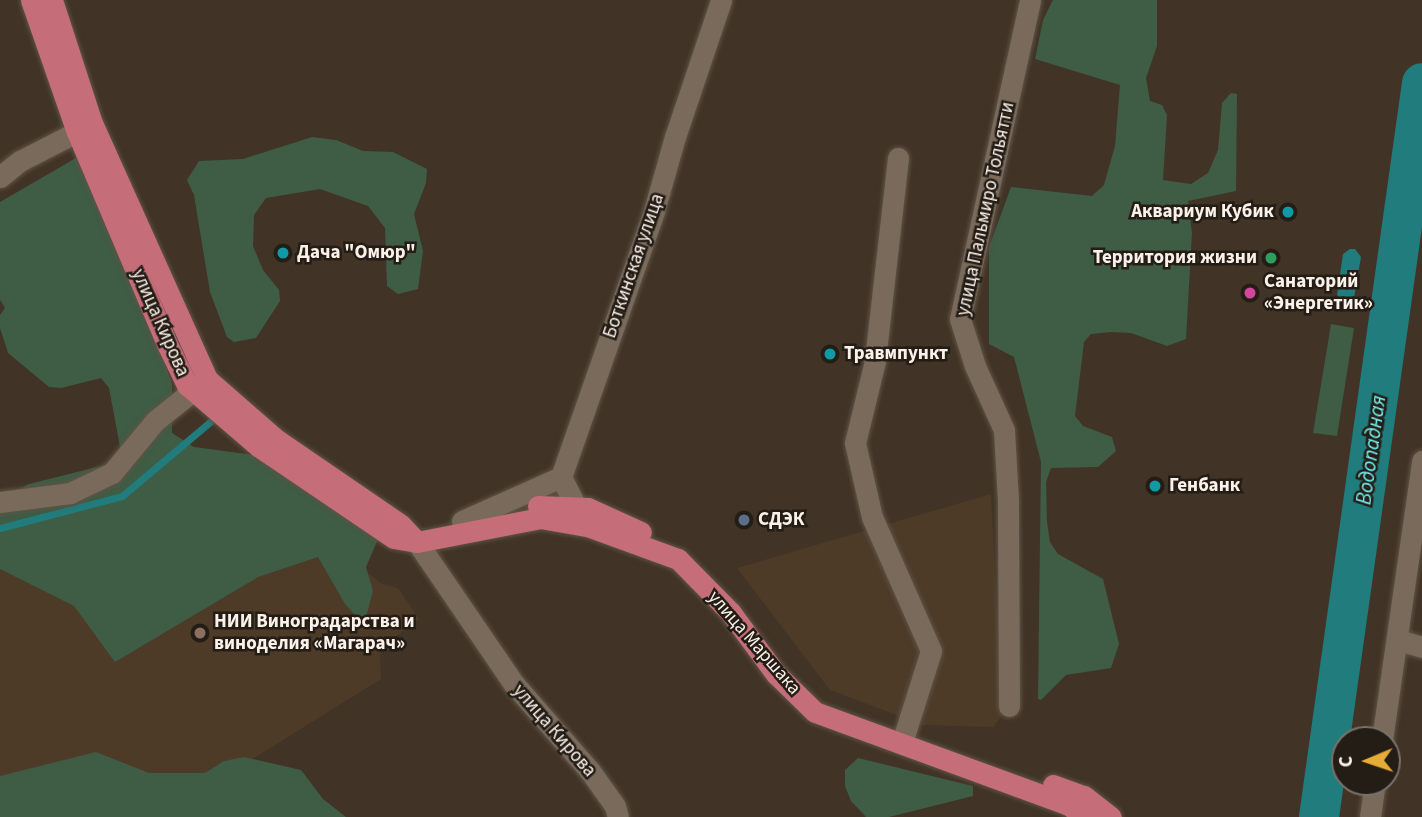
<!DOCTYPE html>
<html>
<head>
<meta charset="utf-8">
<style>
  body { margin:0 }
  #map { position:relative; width:1422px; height:817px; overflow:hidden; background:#413426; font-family:"Source Sans 3",sans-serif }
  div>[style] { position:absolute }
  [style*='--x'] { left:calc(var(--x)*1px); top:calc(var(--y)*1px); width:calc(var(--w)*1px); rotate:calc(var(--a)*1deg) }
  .built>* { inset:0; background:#4d3b28 }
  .green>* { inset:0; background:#3f5c44 }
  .water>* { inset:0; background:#217c7d }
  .stream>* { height:7px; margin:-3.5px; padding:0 3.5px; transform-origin:3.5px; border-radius:3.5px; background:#217c7d }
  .river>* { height:40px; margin:-20px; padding:0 20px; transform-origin:20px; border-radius:20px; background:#217c7d }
  .roads { filter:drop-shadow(0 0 2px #5e5347) drop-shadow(0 0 2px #5e5347) }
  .minor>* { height:21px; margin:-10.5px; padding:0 10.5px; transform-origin:10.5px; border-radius:10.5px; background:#796a5b }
  .secondary>* { height:21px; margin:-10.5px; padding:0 10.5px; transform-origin:10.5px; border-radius:10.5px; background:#796a5b }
  .primary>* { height:21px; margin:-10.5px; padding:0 10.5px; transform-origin:10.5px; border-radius:10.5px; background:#c66d7a }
  .dots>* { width:19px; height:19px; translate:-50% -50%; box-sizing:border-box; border:4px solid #231d16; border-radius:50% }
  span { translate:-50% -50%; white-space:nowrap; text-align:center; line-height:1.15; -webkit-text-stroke:5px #231d16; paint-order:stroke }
  .street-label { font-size:19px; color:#faf2e9 }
  .poi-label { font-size:19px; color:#faf2e9; font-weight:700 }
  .right { translate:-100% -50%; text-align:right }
  .left { translate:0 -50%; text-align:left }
  .water-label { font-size:21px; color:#74f1f3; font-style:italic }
  .north { position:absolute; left:1331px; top:726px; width:70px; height:70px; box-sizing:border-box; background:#231d16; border:2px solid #79726a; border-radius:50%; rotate:268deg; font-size:19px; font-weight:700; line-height:28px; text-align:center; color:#faf2e9 }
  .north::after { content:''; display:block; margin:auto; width:24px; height:32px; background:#e7ac37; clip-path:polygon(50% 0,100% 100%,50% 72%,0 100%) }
</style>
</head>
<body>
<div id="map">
  <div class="built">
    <div style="clip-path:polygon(991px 494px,1002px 715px,994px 727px,923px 725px,830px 690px,737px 568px)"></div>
    <div style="clip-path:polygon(0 519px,332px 546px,382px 584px,398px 588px,419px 619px,380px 648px,381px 679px,193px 796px,0 817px)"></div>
  </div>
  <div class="green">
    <div style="clip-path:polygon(1053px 0,1157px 0,1157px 46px,1146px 78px,1150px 101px,1162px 105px,1167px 115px,1163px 180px,1191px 184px,1208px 173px,1218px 150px,1222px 103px,1231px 93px,1237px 94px,1236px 191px,1188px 201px,1192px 233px,1186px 339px,1167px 346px,1131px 333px,1111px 332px,1091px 334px,1084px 342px,1075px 416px,1083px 426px,1112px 437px,1116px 451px,1098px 467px,1051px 468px,1046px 482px,1047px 522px,1050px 542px,1058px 554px,1103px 579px,1119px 644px,1111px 668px,1066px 675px,1041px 700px,1038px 699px,1041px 462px,1014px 357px,989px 344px,989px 247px,1011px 187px,1092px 196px,1104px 185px,1115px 146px,1120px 85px,1035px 59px,1043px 20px)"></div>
    <div style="clip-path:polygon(312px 137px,336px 140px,363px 151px,393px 152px,427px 169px,426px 183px,414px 214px,423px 251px,418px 289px,398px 294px,387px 286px,385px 228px,368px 206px,320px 189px,266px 198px,254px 215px,253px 246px,263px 270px,279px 290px,280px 301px,256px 338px,234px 342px,227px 337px,210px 292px,194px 195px,187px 180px,199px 161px,243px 159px)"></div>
    <div style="clip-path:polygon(88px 151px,143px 292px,172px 385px,172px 433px,194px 447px,254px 455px,379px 537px,366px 567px,373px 591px,364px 625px,345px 604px,318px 557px,258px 577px,115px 662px,74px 606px,0 569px,0 500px,29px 484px,109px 464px,121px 452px,109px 388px,101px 378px,61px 388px,49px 387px,8px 353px,0 328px,0 315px,5px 308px,0 300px,0 202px)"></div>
    <div style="clip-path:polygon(1331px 324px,1354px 328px,1337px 436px,1313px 433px)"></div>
    <div style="clip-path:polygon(96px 752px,149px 773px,205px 773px,224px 761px,244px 757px,301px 770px,323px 799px,346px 817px,0 817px,0 776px)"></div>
    <div style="clip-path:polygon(858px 758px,973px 786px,973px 796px,889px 817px,866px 817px,851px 801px,845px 786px,845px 770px)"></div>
  </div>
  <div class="water">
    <div style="clip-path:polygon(1350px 249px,1355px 249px,1361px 257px,1354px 298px,1345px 302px,1337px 295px,1343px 254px)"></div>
  </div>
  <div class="stream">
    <div style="--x:0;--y:528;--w:126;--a:-14.7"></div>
    <div style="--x:122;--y:496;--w:116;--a:-40.1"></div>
  </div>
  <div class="river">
    <div style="--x:1319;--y:817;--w:741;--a:-82.01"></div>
  </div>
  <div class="roads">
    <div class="minor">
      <div style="--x:898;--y:158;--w:204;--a:96.5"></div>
      <div style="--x:875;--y:361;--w:84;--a:103.7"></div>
      <div style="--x:855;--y:443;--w:76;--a:77.1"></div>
      <div style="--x:872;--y:517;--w:146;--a:66.2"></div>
      <div style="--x:931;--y:651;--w:86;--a:107.6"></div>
      <div style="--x:0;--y:177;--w:26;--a:-39"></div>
      <div style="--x:20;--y:161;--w:81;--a:-27.2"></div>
      <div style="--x:0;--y:502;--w:71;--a:-7.3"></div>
      <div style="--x:70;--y:493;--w:47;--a:-25.5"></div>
      <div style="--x:112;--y:473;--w:67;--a:-50.4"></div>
      <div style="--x:155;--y:421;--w:64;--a:-38.7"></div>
      <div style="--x:1398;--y:640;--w:25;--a:16"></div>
      <div style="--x:1009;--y:706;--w:206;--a:-90.3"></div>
      <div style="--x:1008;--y:500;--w:70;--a:-93.3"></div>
      <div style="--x:1004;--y:430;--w:70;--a:-114.4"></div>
      <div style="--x:975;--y:366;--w:49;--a:-107.7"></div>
      <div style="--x:960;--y:319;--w:327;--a:-77.6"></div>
    </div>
    <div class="secondary">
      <div style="--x:462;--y:521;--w:108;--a:-24"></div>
      <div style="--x:584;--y:522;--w:51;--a:-117.1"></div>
      <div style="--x:561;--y:477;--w:282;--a:-70.7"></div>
      <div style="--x:654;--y:211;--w:77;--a:-74.2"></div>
      <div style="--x:675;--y:137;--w:145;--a:-71.4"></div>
      <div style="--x:417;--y:542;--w:172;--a:55.7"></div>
      <div style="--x:514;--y:684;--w:116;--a:48.9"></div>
      <div style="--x:590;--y:771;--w:43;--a:54.5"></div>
      <div style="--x:615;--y:806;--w:11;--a:75"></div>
      <div style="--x:1382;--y:740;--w:282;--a:-81.8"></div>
      <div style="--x:1370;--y:817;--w:35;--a:-82"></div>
    </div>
    <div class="primary">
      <div style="--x:31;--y:0;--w:140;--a:70.8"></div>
      <div style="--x:77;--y:132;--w:230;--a:67"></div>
      <div style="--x:167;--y:344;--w:46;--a:64"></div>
      <div style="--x:187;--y:385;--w:94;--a:40.7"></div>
      <div style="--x:258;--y:446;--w:164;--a:34.1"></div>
      <div style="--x:394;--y:538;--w:23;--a:10"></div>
      <div style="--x:417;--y:542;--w:125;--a:-11"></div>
      <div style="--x:540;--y:518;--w:48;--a:9.7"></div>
      <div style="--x:587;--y:526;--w:97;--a:19.9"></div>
      <div style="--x:678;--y:559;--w:76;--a:45.5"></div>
      <div style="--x:731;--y:613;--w:76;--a:53.6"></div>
      <div style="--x:776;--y:674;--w:54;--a:44.3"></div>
      <div style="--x:815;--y:712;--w:270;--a:20.1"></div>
      <div style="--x:1069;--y:805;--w:20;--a:37"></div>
      <div style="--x:52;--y:0;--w:129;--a:72"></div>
      <div style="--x:92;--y:123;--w:281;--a:65.8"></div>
      <div style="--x:207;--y:379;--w:93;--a:41.1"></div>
      <div style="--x:277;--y:440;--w:150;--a:34.4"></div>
      <div style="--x:401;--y:525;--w:23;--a:47"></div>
      <div style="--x:538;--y:506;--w:50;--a:2.3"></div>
      <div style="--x:588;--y:508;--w:58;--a:24.4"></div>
      <div style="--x:1053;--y:785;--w:33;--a:20"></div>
      <div style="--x:1084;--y:796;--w:34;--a:38"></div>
    </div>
  </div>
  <div class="dots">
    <div style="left:1288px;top:212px;background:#0f9aa8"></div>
    <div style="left:283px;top:253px;background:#0f9aa8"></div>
    <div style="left:1271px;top:258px;background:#2e9e5b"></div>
    <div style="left:1250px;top:293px;background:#d1479c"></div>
    <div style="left:830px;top:354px;background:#0f9aa8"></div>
    <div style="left:1155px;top:486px;background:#0f9aa8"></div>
    <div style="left:744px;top:520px;background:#5c6f8a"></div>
    <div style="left:200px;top:633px;background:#8d6e63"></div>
  </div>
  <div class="street-label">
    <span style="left:986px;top:209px;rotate:-78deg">улица Пальмиро Тольятти</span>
    <span style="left:634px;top:266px;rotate:-71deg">Боткинская улица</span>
    <span style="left:160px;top:323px;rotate:66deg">улица Кирова</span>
    <span style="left:754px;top:643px;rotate:49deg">улица Маршака</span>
    <span style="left:554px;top:731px;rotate:49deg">улица Кирова</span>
  </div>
  <div class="poi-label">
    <span class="right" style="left:1274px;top:212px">Аквариум Кубик</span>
    <span class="left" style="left:297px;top:253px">Дача "Омюр"</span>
    <span class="right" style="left:1257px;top:258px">Территория жизни</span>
    <span class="left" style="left:1264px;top:293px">Санаторий<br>«Энергетик»</span>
    <span class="left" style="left:844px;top:354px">Травмпункт</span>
    <span class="left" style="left:1169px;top:486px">Генбанк</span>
    <span class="left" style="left:758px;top:520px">СДЭК</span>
    <span class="left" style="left:214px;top:633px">НИИ Виноградарства и<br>виноделия «Магарач»</span>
  </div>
  <div class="water-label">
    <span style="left:1371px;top:450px;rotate:-82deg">Водопадная</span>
  </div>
  <div class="north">С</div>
</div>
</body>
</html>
